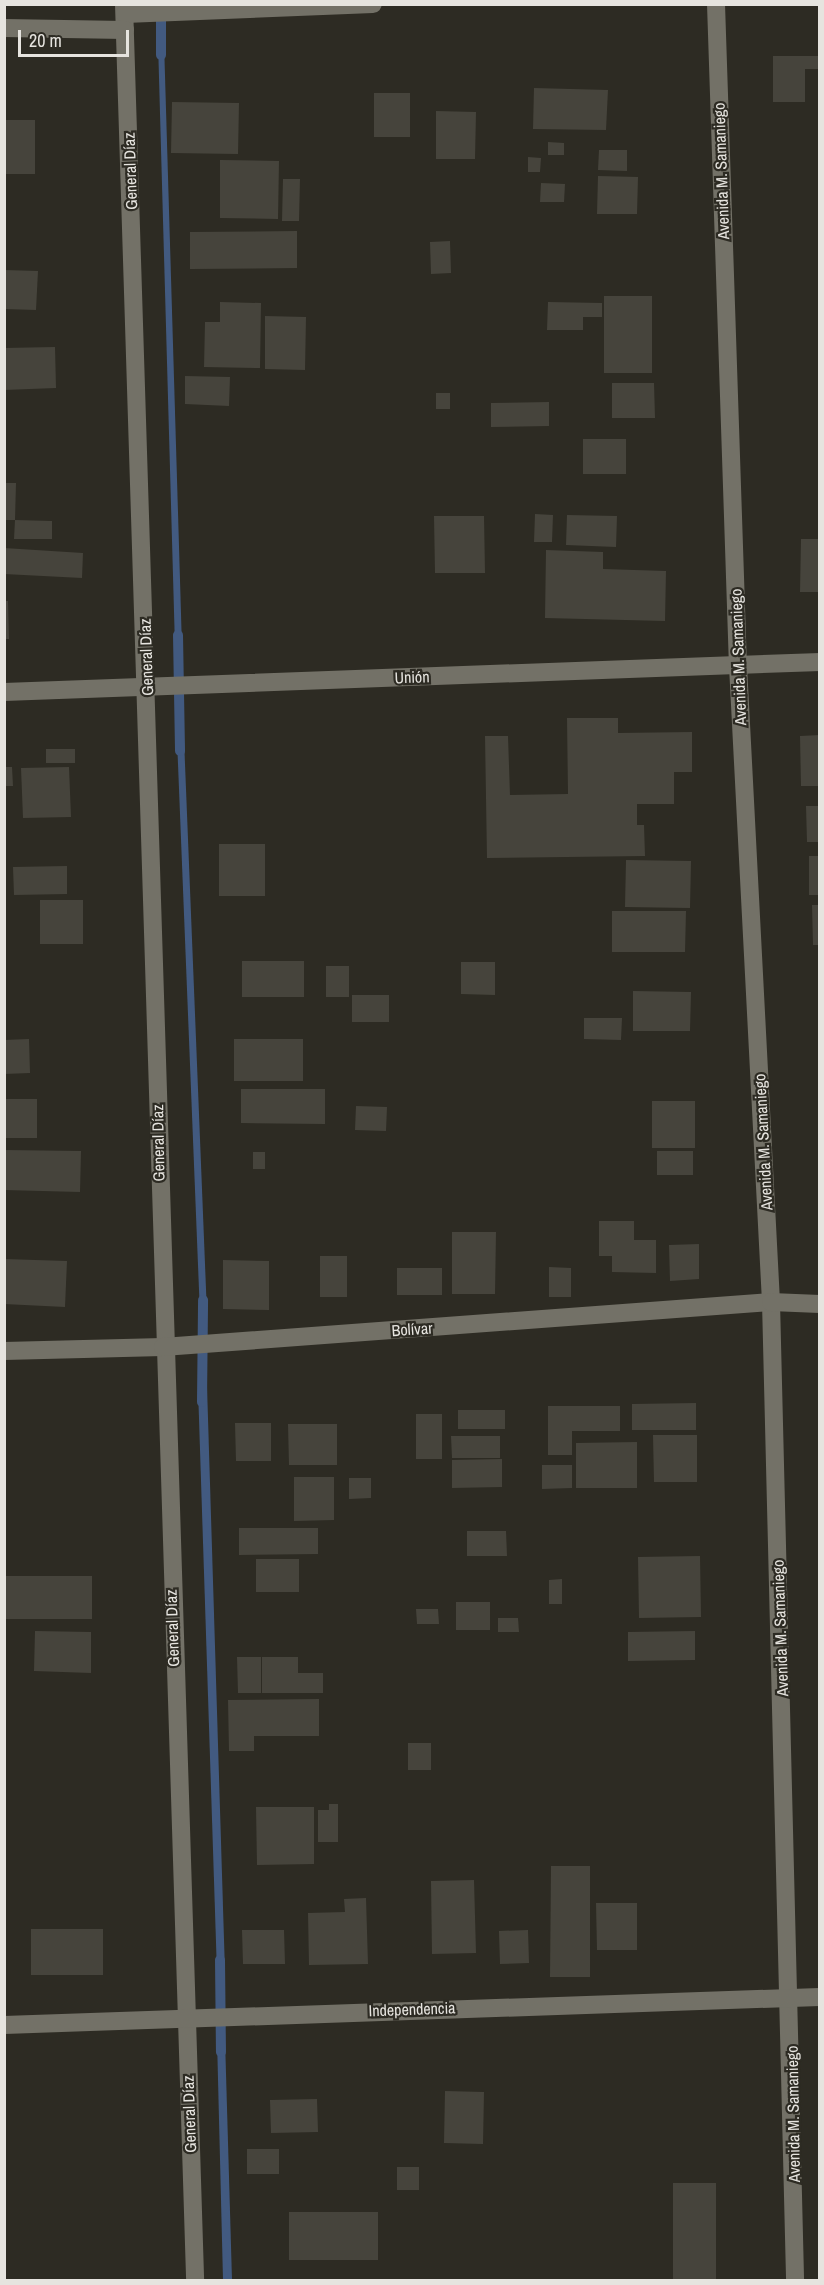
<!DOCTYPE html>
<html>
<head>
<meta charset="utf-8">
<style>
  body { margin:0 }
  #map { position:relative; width:824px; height:2285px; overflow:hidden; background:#2d2b23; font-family:"Archivo Narrow",sans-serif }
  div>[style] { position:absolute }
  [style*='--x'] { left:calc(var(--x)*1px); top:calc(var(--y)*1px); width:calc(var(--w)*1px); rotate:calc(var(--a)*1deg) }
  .water>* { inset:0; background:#425a80 }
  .stream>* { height:10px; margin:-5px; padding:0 5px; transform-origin:5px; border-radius:5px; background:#425a80 }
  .building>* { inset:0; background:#46443c }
  .minor>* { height:18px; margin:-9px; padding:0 9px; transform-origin:9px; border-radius:9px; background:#737167 }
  span { translate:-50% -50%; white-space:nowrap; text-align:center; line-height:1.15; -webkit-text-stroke:4.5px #2d2b23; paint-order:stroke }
  .street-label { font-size:16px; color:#e6e4df }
  .frame { position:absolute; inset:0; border:6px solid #e6e4df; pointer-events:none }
  .scale { position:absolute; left:18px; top:30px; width:111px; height:27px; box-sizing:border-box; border:3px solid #e6e4df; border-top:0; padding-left:8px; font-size:18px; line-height:21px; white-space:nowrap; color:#e6e4df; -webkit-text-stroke:4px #2d2b23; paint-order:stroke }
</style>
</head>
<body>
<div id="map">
  <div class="water">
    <div style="clip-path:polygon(158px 42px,164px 42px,182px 647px,175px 647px)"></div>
    <div style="clip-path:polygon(177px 739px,184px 739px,207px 1314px,200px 1315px)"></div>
    <div style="clip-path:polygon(207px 1386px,225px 1972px,217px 1973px,198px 1388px)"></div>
    <div style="clip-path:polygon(217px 2039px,225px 2039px,232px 2280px,223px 2280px)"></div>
  </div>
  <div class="stream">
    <div style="--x:161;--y:8;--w:47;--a:90"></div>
    <div style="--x:178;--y:635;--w:116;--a:89"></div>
    <div style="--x:202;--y:1402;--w:102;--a:-89.4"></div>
    <div style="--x:220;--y:1960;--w:92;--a:89.4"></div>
  </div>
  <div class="building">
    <div style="clip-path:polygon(773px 56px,820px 56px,820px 69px,805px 69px,805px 102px,773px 102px)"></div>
    <div style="clip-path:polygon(534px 88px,608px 90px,606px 130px,533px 129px)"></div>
    <div style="clip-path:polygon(374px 93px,410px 93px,410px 137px,374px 137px)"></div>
    <div style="clip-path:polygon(172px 102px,239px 103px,238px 154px,171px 153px)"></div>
    <div style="clip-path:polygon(436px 111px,476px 112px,475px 159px,436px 159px)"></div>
    <div style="clip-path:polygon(4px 120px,35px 120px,35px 174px,4px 174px)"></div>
    <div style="clip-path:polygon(548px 142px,564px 143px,564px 155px,548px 155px)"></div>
    <div style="clip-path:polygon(599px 150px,627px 150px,627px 171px,598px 170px)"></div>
    <div style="clip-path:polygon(528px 157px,541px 158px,540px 172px,528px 172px)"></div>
    <div style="clip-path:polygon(220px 160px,279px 161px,278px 219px,220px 218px)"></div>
    <div style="clip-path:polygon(598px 176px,638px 177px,637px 214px,597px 214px)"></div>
    <div style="clip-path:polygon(283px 179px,300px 179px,299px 221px,282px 221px)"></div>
    <div style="clip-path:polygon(541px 183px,565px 184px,564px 202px,540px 202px)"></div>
    <div style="clip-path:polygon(297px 231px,297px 268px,190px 269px,190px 232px)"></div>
    <div style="clip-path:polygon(450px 241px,451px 273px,431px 274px,430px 242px)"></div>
    <div style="clip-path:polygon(4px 270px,38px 271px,36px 310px,4px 309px)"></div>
    <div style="clip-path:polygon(604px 296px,652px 296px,652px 373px,604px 373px)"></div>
    <div style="clip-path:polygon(220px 302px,261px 303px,260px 368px,204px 367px,205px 322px,220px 322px)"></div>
    <div style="clip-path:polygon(548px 302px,602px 303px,602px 317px,583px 317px,583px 330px,547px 330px)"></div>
    <div style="clip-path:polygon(265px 316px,306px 317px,305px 370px,265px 369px)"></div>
    <div style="clip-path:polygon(55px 347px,56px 388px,4px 390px,4px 348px)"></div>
    <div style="clip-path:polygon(185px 376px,230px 377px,229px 406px,185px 404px)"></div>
    <div style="clip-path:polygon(612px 383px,654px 383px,655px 418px,612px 418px)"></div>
    <div style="clip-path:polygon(436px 393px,450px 393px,450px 409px,436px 409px)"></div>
    <div style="clip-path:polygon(549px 402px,549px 426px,491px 427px,491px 403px)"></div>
    <div style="clip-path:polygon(583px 439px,626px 439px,626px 474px,583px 474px)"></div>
    <div style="clip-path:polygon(4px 483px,16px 483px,15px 520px,4px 520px)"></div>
    <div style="clip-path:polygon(535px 514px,553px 515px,552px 542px,534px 542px)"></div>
    <div style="clip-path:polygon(567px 515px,617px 516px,616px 547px,566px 545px)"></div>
    <div style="clip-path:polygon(434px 516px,484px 516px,485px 573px,435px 573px)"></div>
    <div style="clip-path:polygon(15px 520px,52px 521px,52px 539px,14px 539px)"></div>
    <div style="clip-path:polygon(801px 539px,820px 539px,820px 592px,800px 592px)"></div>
    <div style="clip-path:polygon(4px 548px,83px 553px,82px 578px,4px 574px)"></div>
    <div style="clip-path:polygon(546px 550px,603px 552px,603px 569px,666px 571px,665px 621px,545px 618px)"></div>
    <div style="clip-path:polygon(4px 601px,8px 601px,9px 639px,4px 639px)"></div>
    <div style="clip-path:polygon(567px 718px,618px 718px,618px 733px,692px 732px,692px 772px,674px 772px,674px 804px,637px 804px,637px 825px,644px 825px,645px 856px,487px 858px,485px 736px,508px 736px,510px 795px,568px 794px)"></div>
    <div style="clip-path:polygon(820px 735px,820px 786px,801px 786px,800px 736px)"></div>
    <div style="clip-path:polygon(46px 749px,75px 749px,75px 763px,46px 763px)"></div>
    <div style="clip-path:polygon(4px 767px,12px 767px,13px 786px,4px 786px)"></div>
    <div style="clip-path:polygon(69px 767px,71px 817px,23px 818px,21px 768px)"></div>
    <div style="clip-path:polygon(806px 806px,820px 806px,820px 842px,807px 842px)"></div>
    <div style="clip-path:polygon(219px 844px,265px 844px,265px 896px,219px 896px)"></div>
    <div style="clip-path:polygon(809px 856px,820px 856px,820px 895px,809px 895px)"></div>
    <div style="clip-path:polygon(626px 860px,691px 861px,690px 908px,625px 907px)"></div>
    <div style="clip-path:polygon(67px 866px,67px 894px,14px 895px,13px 867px)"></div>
    <div style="clip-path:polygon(40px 900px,83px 900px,83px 944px,40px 944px)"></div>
    <div style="clip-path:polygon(812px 905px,820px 905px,820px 945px,813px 945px)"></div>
    <div style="clip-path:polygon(612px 911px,686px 911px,685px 952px,612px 952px)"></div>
    <div style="clip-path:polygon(242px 961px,304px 961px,304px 997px,242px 997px)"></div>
    <div style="clip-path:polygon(461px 962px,495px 962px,495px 995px,461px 994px)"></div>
    <div style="clip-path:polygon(326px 966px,349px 966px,349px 997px,326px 997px)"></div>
    <div style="clip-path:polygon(633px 991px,691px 992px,690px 1031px,633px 1031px)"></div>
    <div style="clip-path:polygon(352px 995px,389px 995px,389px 1022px,352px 1022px)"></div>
    <div style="clip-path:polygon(584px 1018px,622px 1018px,621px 1040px,584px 1039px)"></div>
    <div style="clip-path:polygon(29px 1039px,30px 1073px,4px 1074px,4px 1040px)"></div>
    <div style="clip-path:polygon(234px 1039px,303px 1039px,303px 1081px,234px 1081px)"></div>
    <div style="clip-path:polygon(241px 1089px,325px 1089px,325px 1124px,241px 1123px)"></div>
    <div style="clip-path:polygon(4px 1099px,37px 1099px,37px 1138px,4px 1138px)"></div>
    <div style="clip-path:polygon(652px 1101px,695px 1101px,695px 1148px,652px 1148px)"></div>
    <div style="clip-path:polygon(356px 1106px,387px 1107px,386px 1131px,355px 1130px)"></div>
    <div style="clip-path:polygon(4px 1150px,81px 1151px,80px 1192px,4px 1190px)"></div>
    <div style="clip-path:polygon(657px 1151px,693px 1151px,693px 1175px,657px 1175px)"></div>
    <div style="clip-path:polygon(253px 1152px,265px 1152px,265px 1169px,253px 1169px)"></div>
    <div style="clip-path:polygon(599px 1221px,634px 1221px,634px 1240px,656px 1240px,656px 1273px,612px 1272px,612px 1256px,599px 1256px)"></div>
    <div style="clip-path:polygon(452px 1232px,496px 1232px,495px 1294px,452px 1294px)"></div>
    <div style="clip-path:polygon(699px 1244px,699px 1279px,670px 1281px,669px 1245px)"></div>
    <div style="clip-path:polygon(320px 1256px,347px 1256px,347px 1297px,320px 1297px)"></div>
    <div style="clip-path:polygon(4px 1259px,67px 1261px,65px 1307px,4px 1304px)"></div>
    <div style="clip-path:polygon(223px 1260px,269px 1261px,269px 1310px,223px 1309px)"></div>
    <div style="clip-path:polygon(549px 1267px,571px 1268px,571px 1297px,549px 1297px)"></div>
    <div style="clip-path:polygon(397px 1268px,442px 1268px,442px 1295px,397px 1295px)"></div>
    <div style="clip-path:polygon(696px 1403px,696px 1430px,632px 1430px,632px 1404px)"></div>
    <div style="clip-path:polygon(548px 1406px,620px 1406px,620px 1431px,572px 1431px,572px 1455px,548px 1455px)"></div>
    <div style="clip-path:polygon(458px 1410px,505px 1410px,505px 1429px,458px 1429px)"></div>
    <div style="clip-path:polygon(416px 1414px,442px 1414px,442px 1459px,416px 1459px)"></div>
    <div style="clip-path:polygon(235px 1423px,271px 1423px,271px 1461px,236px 1461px)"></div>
    <div style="clip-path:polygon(288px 1424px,337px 1424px,337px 1465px,289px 1465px)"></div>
    <div style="clip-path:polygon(653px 1435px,697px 1435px,697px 1482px,654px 1482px)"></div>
    <div style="clip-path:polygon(451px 1436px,500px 1436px,500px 1458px,452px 1458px)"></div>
    <div style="clip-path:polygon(637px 1442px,637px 1488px,576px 1488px,576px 1443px)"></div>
    <div style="clip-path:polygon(502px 1459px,502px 1487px,452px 1488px,452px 1460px)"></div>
    <div style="clip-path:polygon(542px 1465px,572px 1465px,572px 1488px,542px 1489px)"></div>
    <div style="clip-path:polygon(294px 1477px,334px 1477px,334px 1520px,294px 1521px)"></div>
    <div style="clip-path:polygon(349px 1478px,371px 1478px,371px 1498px,349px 1499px)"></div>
    <div style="clip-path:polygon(239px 1528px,318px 1528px,318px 1554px,239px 1555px)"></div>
    <div style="clip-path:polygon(467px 1531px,506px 1531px,507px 1556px,467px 1556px)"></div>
    <div style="clip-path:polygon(700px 1556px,701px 1617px,639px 1618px,638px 1557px)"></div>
    <div style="clip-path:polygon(256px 1559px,299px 1559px,299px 1592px,256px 1592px)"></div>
    <div style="clip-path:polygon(4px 1576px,92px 1576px,92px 1619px,4px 1619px)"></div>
    <div style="clip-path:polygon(562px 1579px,562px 1604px,549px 1604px,549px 1580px)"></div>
    <div style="clip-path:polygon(456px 1602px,490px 1602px,490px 1630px,456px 1630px)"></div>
    <div style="clip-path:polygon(416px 1609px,438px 1609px,439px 1624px,417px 1624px)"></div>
    <div style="clip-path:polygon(498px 1618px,518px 1618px,519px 1632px,498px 1632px)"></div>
    <div style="clip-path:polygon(35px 1631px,91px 1632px,91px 1673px,34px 1671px)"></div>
    <div style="clip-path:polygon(695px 1631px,695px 1660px,628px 1661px,628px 1632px)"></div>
    <div style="clip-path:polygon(237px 1657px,261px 1657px,261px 1693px,238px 1693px)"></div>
    <div style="clip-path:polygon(262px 1657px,298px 1657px,298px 1673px,323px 1673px,323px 1693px,262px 1693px)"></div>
    <div style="clip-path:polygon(319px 1699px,319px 1736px,254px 1736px,254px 1751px,229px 1751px,228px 1700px)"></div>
    <div style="clip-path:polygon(408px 1743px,431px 1743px,431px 1770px,408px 1770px)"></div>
    <div style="clip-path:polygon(329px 1804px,338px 1804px,338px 1842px,318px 1842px,318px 1810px,329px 1810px)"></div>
    <div style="clip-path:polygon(256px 1807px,314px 1807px,314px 1864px,257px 1865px)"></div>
    <div style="clip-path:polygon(551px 1866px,590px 1866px,590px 1977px,550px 1977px)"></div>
    <div style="clip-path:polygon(474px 1880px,476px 1953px,432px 1954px,431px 1881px)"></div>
    <div style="clip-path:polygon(366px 1898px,368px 1964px,309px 1965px,308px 1913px,345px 1912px,344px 1899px)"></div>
    <div style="clip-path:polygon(596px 1903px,637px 1903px,637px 1950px,597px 1950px)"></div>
    <div style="clip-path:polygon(31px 1929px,103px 1929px,103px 1975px,31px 1975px)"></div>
    <div style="clip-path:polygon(242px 1930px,284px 1930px,285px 1964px,243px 1964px)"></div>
    <div style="clip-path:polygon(528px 1930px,529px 1963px,500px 1964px,499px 1931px)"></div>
    <div style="clip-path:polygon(445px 2091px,484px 2092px,483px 2144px,444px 2143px)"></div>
    <div style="clip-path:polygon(317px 2099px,318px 2132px,271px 2133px,270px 2100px)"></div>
    <div style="clip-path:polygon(247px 2149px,279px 2149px,279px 2174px,247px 2174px)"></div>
    <div style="clip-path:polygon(397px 2167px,419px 2167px,419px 2190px,397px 2190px)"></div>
    <div style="clip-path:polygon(673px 2183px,716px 2183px,716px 2280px,673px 2280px)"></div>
    <div style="clip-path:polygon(289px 2212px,378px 2212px,378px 2260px,289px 2260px)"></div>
  </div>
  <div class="minor">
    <div style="--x:124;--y:4;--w:2277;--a:88.21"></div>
    <div style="--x:716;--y:4;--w:662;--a:88.1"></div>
    <div style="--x:738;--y:666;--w:637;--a:87.03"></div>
    <div style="--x:771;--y:1302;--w:978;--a:88.59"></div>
    <div style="--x:125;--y:14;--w:248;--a:-2.3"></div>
    <div style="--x:4;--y:28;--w:121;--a:0.9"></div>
    <div style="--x:4;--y:692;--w:817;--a:-2.11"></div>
    <div style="--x:4;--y:1351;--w:159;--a:-1.4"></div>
    <div style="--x:163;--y:1347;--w:610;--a:-4.23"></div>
    <div style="--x:771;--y:1302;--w:49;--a:2.3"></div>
    <div style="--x:4;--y:2025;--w:816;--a:-1.97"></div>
  </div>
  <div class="street-label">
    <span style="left:130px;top:171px;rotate:-92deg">General Díaz</span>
    <span style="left:721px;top:171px;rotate:-92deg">Avenida M. Samaniego</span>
    <span style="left:146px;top:657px;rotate:-92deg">General Díaz</span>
    <span style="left:738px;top:657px;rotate:-92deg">Avenida M. Samaniego</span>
    <span style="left:412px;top:677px;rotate:-2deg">Unión</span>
    <span style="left:763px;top:1142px;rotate:-93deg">Avenida M. Samaniego</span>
    <span style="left:158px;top:1143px;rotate:-91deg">General Díaz</span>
    <span style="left:412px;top:1329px;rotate:-4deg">Bolívar</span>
    <span style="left:172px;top:1628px;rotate:-92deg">General Díaz</span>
    <span style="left:780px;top:1628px;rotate:-92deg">Avenida M. Samaniego</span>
    <span style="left:412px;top:2009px;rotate:-2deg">Independencia</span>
    <span style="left:189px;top:2114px;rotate:-92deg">General Díaz</span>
    <span style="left:793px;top:2114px;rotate:-91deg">Avenida M. Samaniego</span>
  </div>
  <div class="frame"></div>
  <div class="scale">20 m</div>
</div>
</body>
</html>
